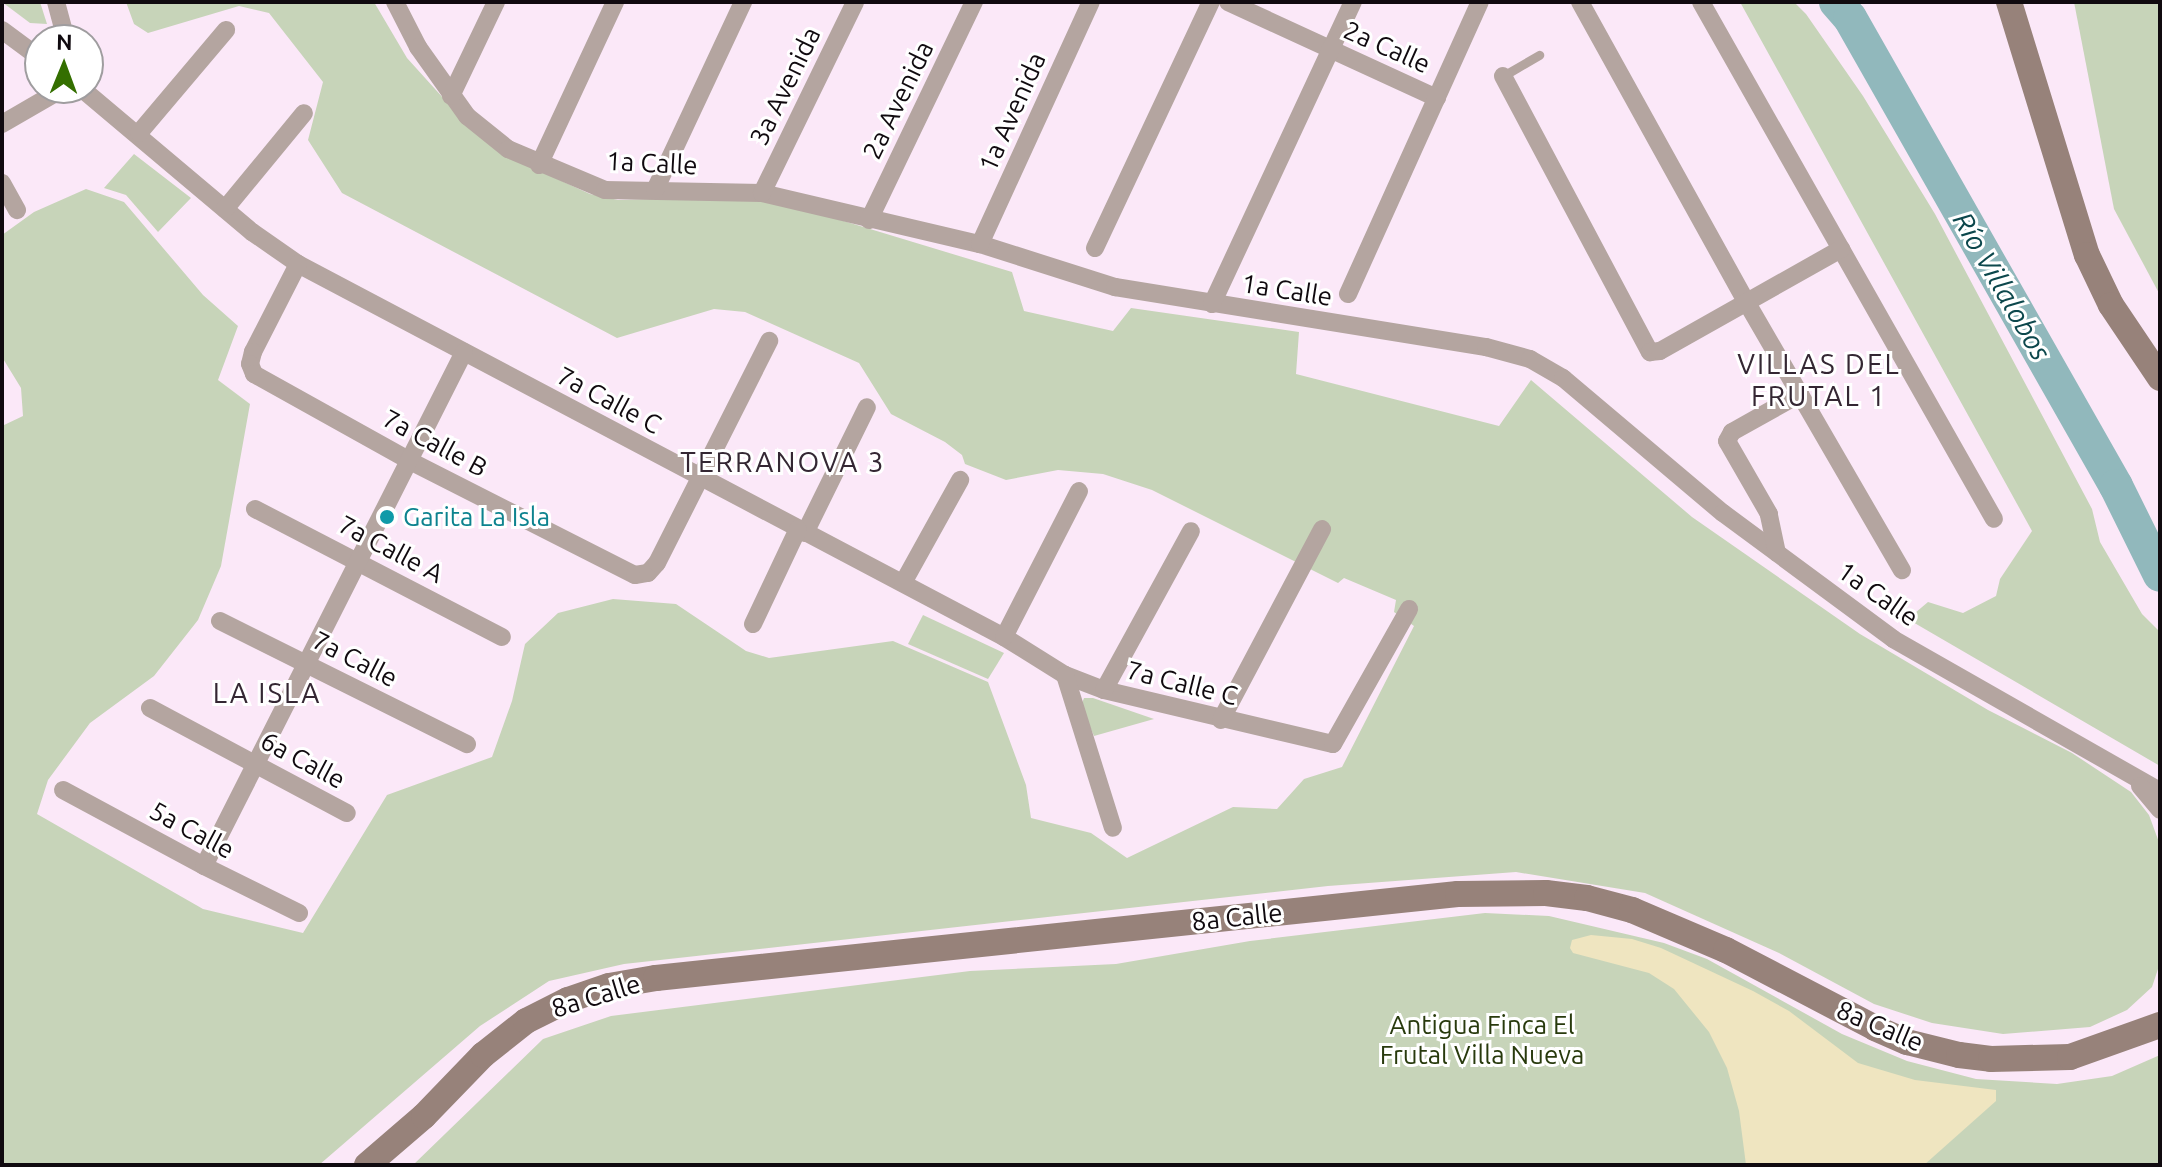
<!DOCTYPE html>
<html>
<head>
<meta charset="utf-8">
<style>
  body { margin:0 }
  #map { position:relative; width:2162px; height:1167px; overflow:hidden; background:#fbe8f8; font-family:Ubuntu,sans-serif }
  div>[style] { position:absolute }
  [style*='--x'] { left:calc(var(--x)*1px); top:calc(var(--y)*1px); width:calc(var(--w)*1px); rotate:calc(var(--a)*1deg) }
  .green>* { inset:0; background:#c7d4b9 }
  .sand>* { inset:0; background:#efe5c0 }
  .river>* { height:34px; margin:-17px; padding:0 17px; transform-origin:17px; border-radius:17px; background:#91b8bc }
  .service>* { height:9px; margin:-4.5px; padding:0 4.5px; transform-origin:4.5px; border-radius:4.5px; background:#b4a5a0 }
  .minor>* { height:18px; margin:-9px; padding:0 9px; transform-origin:9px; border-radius:9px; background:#b4a5a0 }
  .secondary>* { height:26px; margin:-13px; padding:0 13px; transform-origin:13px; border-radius:13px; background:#97827a }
  .dots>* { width:22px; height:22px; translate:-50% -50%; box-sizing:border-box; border:4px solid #fff; border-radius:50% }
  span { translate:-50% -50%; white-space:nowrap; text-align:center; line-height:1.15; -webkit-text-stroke:6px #fff; paint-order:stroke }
  .street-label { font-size:26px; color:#100a0f }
  .culture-label { font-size:26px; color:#0d838f }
  .left { translate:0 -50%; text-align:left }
  .park-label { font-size:26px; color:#283a0d }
  .water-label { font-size:28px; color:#0c474c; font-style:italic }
  .neighbourhood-label { font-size:28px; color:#342733; letter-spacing:2px }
  .frame { position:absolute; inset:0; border:4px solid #100a0f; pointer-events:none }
  .north { position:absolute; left:24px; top:24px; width:80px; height:80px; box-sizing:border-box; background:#fff; border:2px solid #9f9d9f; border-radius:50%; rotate:1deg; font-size:22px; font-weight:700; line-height:32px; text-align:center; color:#100a0f }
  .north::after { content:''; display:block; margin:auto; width:28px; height:36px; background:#346f00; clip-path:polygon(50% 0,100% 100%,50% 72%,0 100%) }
</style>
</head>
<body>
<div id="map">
  <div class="green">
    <div style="clip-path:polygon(2px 2px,40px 2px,47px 24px,30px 23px)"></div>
    <div style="clip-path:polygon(126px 2px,374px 2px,407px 58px,454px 110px,553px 177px,590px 194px,618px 200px,748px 196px,814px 212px,1012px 272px,1024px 311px,1113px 331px,1131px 308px,1299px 332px,1296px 374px,1499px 426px,1531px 380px,1692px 517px,1860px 634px,1988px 710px,2072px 753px,2131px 792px,2149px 815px,2160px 845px,2160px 963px,2152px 987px,2127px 1010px,2090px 1027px,2003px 1034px,1932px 1023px,1874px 1004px,1779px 953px,1645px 893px,1516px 872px,1328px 886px,624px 964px,549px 981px,480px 1026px,319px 1165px,2px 1165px,2px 426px,23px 416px,21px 388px,2px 357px,2px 235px,34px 212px,86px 189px,124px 202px,203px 295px,238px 326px,218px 380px,250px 404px,221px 566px,198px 620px,154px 676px,90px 723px,48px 780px,37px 814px,203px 909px,303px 933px,387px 795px,492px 757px,512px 701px,525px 644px,558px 613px,613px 599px,676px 604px,746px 651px,769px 658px,893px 641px,988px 682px,1026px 785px,1031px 818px,1091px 833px,1127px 858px,1233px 807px,1277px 809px,1304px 779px,1342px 767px,1414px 626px,1394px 612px,1396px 600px,1344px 578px,1338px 583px,1152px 490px,1103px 474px,1058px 470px,1006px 480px,965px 464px,962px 455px,945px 442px,891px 414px,859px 363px,745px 312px,714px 309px,617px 338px,342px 193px,308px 140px,323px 82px,269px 13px,239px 6px,148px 33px,134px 24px)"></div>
    <div style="clip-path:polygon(1740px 2px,1794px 2px,1806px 14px,1863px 96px,1935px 214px,2092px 509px,2100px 542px,2142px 614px,2160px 632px,2160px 766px,1899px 614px,1915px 613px,1928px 602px,1963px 613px,1996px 596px,2000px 579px,2032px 531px)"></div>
    <div style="clip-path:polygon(2074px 2px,2160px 2px,2160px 295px,2114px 209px)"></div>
    <div style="clip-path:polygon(134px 154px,191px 198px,158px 232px,126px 195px,104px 188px)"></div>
    <div style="clip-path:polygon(923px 615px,1004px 653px,988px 679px,908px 644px)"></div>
    <div style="clip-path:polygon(1084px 698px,1093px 698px,1154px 719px,1094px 736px,1081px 706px)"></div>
    <div style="clip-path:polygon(1485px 913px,1549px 916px,1664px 943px,1707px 959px,1842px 1034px,1907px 1061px,1976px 1079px,2057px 1084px,2112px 1076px,2160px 1055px,2160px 1165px,413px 1165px,543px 1039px,611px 1016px,970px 971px,1116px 964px,1250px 941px)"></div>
  </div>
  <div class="sand">
    <div style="clip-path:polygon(1591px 935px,1632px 939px,1661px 948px,1753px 991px,1789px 1011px,1858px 1063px,1915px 1080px,1996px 1090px,1996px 1101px,1924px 1165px,1746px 1165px,1739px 1111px,1727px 1068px,1709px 1032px,1674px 989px,1649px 973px,1573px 953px,1570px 948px,1572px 940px)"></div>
  </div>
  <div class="river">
    <div style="--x:1836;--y:2;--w:21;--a:49"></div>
    <div style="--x:1850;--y:18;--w:538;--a:60.39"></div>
    <div style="--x:2116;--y:486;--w:99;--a:63.7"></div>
  </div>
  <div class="service">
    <div style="--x:1503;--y:76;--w:42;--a:-30.3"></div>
  </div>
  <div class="minor">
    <div style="--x:56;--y:2;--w:39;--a:75"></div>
    <div style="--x:395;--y:2;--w:51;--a:62.9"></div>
    <div style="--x:418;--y:47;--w:85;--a:54.6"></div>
    <div style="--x:467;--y:116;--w:53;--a:38.8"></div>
    <div style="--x:508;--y:149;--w:105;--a:22.9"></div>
    <div style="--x:605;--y:190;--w:157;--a:1.1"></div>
    <div style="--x:762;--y:193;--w:224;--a:13.2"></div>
    <div style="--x:980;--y:244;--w:142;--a:17.7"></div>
    <div style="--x:1115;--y:287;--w:376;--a:9.2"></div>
    <div style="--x:1486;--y:347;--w:46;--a:15.3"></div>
    <div style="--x:1530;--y:359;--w:38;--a:30"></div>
    <div style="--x:1563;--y:378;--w:209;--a:40.2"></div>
    <div style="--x:1723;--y:513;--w:212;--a:36.5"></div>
    <div style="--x:1893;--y:639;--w:307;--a:29.7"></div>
    <div style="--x:1228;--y:2;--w:230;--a:24.7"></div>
    <div style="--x:1580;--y:2;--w:344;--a:61"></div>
    <div style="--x:1747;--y:303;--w:309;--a:59.9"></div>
    <div style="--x:1701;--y:2;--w:594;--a:60.46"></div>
    <div style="--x:2;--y:30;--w:47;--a:36.4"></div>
    <div style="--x:1503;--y:76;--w:313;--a:62"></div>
    <div style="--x:1650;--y:352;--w:10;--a:-6"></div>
    <div style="--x:1660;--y:351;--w:208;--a:-29.4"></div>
    <div style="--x:81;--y:88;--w:224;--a:40.1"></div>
    <div style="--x:252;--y:232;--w:56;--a:34.8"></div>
    <div style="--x:298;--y:264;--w:798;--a:27.85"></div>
    <div style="--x:1004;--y:637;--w:72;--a:31.9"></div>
    <div style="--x:1065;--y:675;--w:42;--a:21"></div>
    <div style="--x:1104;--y:690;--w:235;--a:13.3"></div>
    <div style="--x:1333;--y:744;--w:155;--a:-60.6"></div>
    <div style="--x:451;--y:96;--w:104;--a:-64.4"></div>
    <div style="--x:2;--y:124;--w:72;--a:-30.1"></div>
    <div style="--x:139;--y:133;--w:135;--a:-49.8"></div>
    <div style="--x:539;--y:165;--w:180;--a:-65"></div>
    <div style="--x:2;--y:183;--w:31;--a:61"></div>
    <div style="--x:655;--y:190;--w:208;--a:-64.9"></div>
    <div style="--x:762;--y:193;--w:212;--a:-64"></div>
    <div style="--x:225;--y:209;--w:124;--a:-50.5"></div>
    <div style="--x:869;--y:220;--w:242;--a:-64.3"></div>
    <div style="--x:980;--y:244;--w:266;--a:-65.4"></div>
    <div style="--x:1095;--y:248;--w:272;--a:-64.8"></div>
    <div style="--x:298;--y:264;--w:99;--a:117.1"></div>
    <div style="--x:253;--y:352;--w:12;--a:104"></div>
    <div style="--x:250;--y:364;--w:11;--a:68"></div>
    <div style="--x:254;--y:374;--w:179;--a:29.1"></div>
    <div style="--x:410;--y:461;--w:252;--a:26.9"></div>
    <div style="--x:635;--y:575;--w:13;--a:-9"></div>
    <div style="--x:648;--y:573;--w:13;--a:-48"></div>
    <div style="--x:657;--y:563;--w:249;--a:-63.2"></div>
    <div style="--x:1348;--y:294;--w:320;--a:-65.7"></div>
    <div style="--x:1212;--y:304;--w:333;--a:-65"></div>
    <div style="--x:255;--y:509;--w:278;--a:27.4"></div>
    <div style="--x:805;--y:533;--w:140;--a:-63.8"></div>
    <div style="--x:1777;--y:553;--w:40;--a:-102"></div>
    <div style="--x:1769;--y:514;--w:84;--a:-119.9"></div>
    <div style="--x:1727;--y:441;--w:10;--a:-61"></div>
    <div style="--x:1732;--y:432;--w:78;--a:-29.2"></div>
    <div style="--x:903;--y:583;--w:118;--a:-61"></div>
    <div style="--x:220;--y:621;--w:276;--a:26.5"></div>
    <div style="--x:753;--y:624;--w:105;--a:-64.7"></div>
    <div style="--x:1004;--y:637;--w:164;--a:-62.8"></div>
    <div style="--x:1065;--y:675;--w:160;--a:72.6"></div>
    <div style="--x:1104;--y:690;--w:181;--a:-61.3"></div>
    <div style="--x:150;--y:708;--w:223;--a:28.1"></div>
    <div style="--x:1221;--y:720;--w:216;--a:-62.1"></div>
    <div style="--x:2140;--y:786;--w:31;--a:50"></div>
    <div style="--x:63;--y:790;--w:160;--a:28.3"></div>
    <div style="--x:204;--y:866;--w:106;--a:26.3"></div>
    <div style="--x:204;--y:866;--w:576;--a:-63.17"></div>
  </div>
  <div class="secondary">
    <div style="--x:2009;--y:2;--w:265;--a:72.9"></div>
    <div style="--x:2087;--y:255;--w:55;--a:64.4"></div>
    <div style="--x:2111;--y:305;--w:88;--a:56.1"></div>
    <div style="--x:367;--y:1165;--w:75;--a:-40.7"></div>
    <div style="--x:424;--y:1116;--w:85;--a:-46"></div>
    <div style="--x:483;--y:1055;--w:55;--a:-38.3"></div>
    <div style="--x:526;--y:1021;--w:47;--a:-26.6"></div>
    <div style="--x:568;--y:1000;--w:43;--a:-18.9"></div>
    <div style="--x:609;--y:986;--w:48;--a:-9.7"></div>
    <div style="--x:656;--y:978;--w:806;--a:-5.98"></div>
    <div style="--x:1458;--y:894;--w:88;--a:-0.7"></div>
    <div style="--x:1546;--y:893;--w:41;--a:7"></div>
    <div style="--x:1587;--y:898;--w:47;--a:14.9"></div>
    <div style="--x:1632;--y:910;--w:102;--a:23.1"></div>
    <div style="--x:1726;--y:950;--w:168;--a:27.6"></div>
    <div style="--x:1875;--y:1028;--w:35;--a:24"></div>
    <div style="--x:1907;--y:1042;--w:54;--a:14"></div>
    <div style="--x:1959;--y:1055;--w:32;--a:7"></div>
    <div style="--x:1991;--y:1059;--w:79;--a:-1.5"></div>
    <div style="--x:2070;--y:1057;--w:96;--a:-19.6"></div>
  </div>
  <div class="dots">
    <div style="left:387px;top:517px;background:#0f9aa8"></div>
  </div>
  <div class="street-label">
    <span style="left:1387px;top:47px;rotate:24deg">2a Calle</span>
    <span style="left:785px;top:86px;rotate:-64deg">3a Avenida</span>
    <span style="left:898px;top:100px;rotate:-64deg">2a Avenida</span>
    <span style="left:1012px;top:112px;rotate:-66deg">1a Avenida</span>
    <span style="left:652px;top:163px;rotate:3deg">1a Calle</span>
    <span style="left:1287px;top:290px;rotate:9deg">1a Calle</span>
    <span style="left:609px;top:400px;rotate:28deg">7a Calle C</span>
    <span style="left:435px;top:443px;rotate:28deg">7a Calle B</span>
    <span style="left:391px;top:549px;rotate:28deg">7a Calle A</span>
    <span style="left:1878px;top:594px;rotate:35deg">1a Calle</span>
    <span style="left:355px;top:659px;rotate:27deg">7a Calle</span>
    <span style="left:1182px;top:683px;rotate:14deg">7a Calle C</span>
    <span style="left:303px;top:760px;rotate:28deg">6a Calle</span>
    <span style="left:192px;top:830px;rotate:28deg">5a Calle</span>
    <span style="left:1237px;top:917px;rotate:-6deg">8a Calle</span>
    <span style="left:596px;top:996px;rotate:-17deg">8a Calle</span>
    <span style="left:1880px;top:1026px;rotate:23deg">8a Calle</span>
  </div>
  <div class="culture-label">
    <span class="left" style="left:403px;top:517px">Garita La Isla</span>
  </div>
  <div class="park-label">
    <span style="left:1482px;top:1040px">Antigua Finca El<br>Frutal Villa Nueva</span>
  </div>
  <div class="water-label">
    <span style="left:2002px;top:286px;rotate:60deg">Río Villalobos</span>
  </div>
  <div class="neighbourhood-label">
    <span style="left:1819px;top:380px">VILLAS DEL<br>FRUTAL 1</span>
    <span style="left:783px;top:462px">TERRANOVA 3</span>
    <span style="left:267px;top:693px">LA ISLA</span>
  </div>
  <div class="frame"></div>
  <div class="north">N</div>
</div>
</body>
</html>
